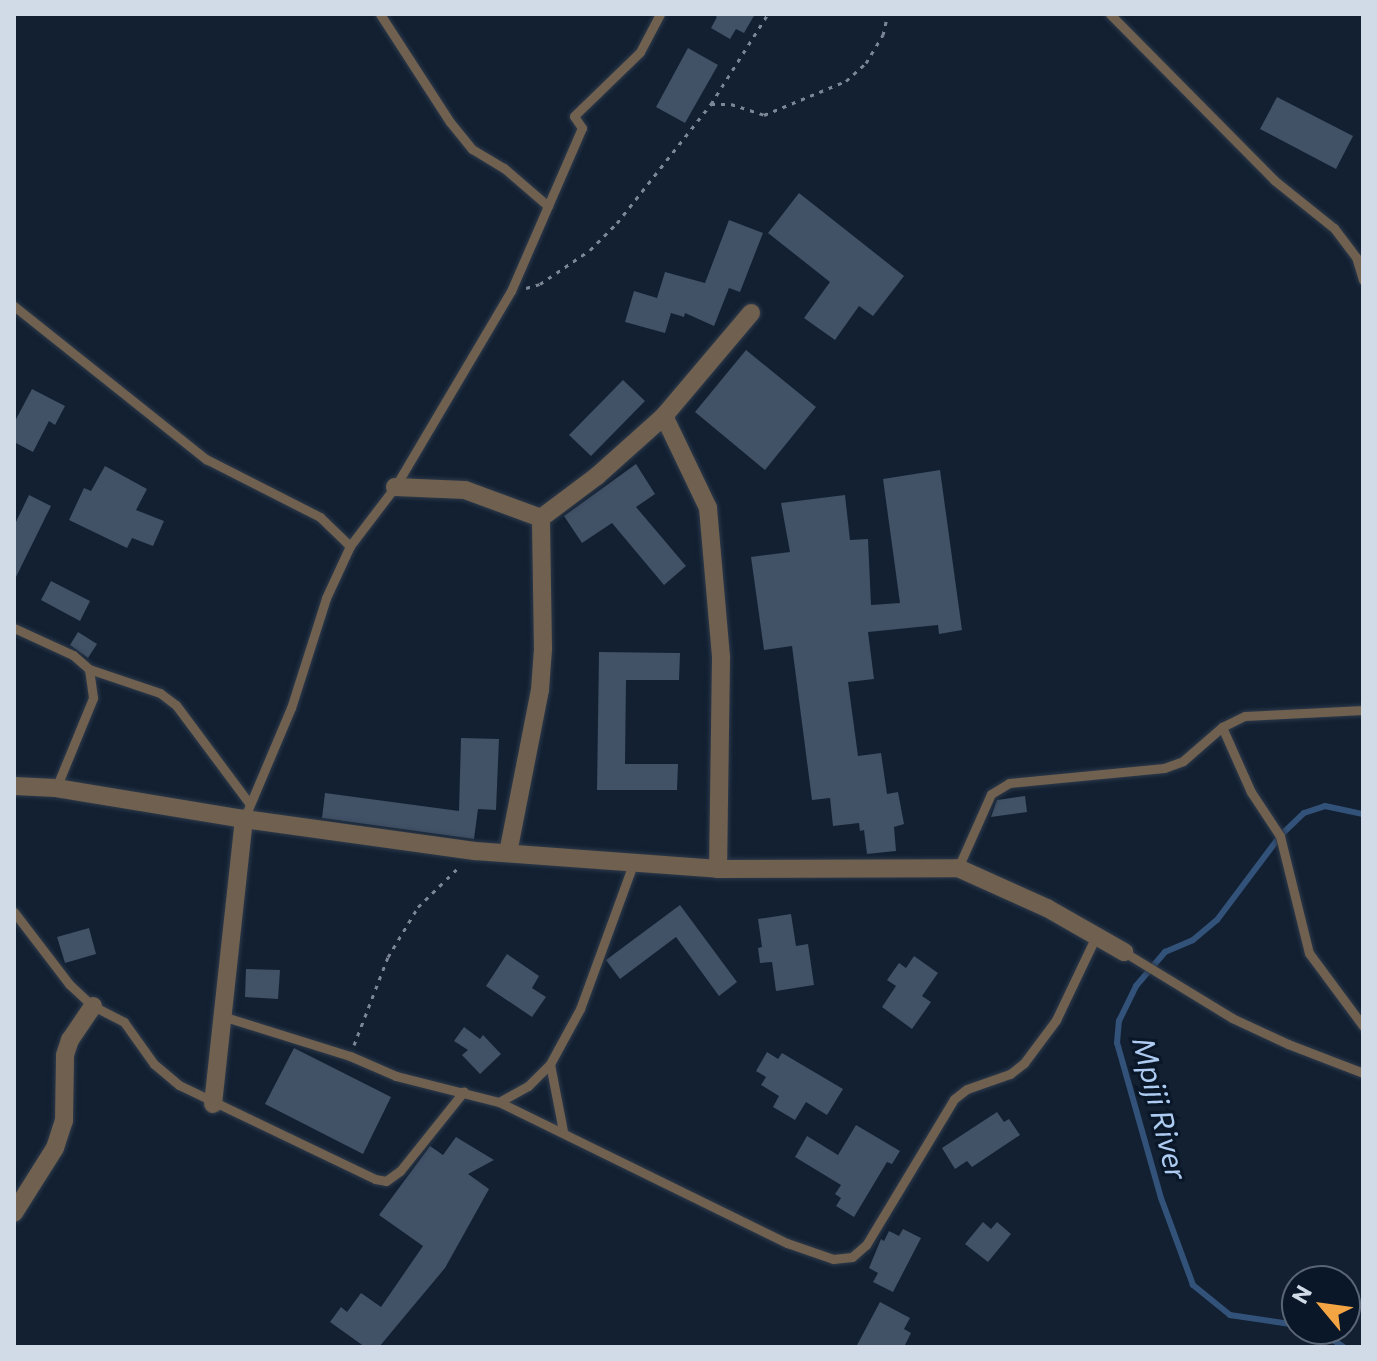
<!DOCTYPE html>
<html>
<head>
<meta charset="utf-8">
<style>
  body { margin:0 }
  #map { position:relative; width:1377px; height:1361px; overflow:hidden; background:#122032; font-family:Commissioner,sans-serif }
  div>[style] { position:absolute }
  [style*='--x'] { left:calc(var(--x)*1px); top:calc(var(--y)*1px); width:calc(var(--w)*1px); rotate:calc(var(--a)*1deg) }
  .stream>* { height:6px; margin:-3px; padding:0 3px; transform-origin:3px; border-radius:3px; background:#335279 }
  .building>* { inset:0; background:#415166 }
  .path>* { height:3px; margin-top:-1.5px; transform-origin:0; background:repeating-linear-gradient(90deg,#7b8795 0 4px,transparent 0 10px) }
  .roads { filter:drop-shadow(0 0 2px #2d3a4b) drop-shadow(0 0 2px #2d3a4b) }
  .lane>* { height:9px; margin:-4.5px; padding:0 4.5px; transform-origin:4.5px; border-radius:4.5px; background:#70604f }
  .street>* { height:18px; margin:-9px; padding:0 9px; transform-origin:9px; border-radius:9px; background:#70604f }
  span { translate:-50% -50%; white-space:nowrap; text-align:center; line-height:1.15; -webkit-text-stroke:6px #091728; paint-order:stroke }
  .water-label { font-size:30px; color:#aeccf2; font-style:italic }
  .frame { position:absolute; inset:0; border:16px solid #d1dbe7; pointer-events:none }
  .north { position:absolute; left:1281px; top:1265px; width:80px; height:80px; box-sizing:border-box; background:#091728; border:2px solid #596574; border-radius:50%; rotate:299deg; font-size:22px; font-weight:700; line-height:32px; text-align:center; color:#d1dbe7 }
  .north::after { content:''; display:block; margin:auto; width:28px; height:36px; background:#f3a443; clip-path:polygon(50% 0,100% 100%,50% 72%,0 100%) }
</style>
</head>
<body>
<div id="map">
  <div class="stream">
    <div style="--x:1297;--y:1325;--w:68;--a:-171.5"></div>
    <div style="--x:1230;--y:1315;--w:48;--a:-141"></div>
    <div style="--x:1193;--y:1285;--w:93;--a:-110.2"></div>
    <div style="--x:1161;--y:1198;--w:161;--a:-105.8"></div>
    <div style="--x:1117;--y:1043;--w:22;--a:-85"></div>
    <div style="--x:1119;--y:1021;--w:39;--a:-64"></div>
    <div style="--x:1136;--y:986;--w:45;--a:-49.5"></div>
    <div style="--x:1165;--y:952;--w:30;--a:-23"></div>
    <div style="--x:1193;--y:940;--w:31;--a:-40"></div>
    <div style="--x:1217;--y:920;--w:105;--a:-53.1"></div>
    <div style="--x:1280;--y:836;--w:33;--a:-44"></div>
    <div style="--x:1304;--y:813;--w:22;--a:-18"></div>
    <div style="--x:1325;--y:806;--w:39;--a:12"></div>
    <div style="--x:1317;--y:1329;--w:32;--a:34"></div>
  </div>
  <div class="building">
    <div style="clip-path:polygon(712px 14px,755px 14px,744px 33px,736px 29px,730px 39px,711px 28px,717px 17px)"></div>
    <div style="clip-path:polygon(688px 48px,718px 65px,685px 123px,656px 107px)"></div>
    <div style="clip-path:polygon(1277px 97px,1353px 136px,1336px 169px,1260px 129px)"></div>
    <div style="clip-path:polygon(799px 193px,904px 276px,873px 316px,859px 306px,835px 340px,804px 318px,830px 282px,768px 233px)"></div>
    <div style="clip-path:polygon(729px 220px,763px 233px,740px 292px,729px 288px,714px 326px,685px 313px,684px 317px,671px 313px,665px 333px,625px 322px,634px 291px,657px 298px,665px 272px,705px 283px)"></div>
    <div style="clip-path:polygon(746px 350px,816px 407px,765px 470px,695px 412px)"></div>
    <div style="clip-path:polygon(623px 380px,645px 401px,591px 456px,569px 435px)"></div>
    <div style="clip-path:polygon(32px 389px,65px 406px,55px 425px,49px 421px,33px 452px,14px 442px,14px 423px)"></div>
    <div style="clip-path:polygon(636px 464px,655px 494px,636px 507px,686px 566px,664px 585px,612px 523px,582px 543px,564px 516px)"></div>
    <div style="clip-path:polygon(105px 466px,147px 489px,136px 510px,164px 521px,153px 546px,132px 538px,127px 548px,69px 520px,84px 488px,91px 491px)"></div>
    <div style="clip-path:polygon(940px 470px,962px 630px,939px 634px,938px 625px,868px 632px,874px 679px,848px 682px,858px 756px,881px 753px,887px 794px,898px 792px,904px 824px,894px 827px,896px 851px,867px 854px,864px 830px,860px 831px,859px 823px,833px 826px,830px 798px,812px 800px,792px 646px,764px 650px,751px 557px,790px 552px,781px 503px,845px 495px,850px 540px,868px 539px,871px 605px,900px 603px,883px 479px)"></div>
    <div style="clip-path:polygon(29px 495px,51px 506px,14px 581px,14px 526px)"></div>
    <div style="clip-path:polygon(51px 581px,90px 601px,80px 621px,41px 600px)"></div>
    <div style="clip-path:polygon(78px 632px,97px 644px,88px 658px,70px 645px)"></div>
    <div style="clip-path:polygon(599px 652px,680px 653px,679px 680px,626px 680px,625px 764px,678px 764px,677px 790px,597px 790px)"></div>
    <div style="clip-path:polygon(461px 738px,499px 739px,496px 810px,478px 809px,474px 839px,322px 818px,325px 793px,459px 811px)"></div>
    <div style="clip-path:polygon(1025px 796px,1027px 812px,991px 817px,997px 800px)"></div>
    <div style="clip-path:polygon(680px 905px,737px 982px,719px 996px,676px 937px,620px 979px,606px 960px)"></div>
    <div style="clip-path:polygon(791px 914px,796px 946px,808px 944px,814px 985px,776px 991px,772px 962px,760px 963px,758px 948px,762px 947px,758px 919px)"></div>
    <div style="clip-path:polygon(89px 928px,96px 954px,65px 963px,57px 937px)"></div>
    <div style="clip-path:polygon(507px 954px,539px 976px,532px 988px,546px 997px,532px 1017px,486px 986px)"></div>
    <div style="clip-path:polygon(914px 956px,938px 973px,922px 996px,931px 1002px,912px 1029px,882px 1007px,896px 986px,887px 980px,899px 963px,906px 968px)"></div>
    <div style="clip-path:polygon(246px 969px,280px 970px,278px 999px,245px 997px)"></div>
    <div style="clip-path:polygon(464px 1027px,480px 1039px,483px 1035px,501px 1054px,480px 1074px,462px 1055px,468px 1050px,454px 1041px)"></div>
    <div style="clip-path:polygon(294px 1048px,391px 1097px,363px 1154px,265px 1104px)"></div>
    <div style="clip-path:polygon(767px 1052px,778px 1059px,782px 1053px,843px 1089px,827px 1115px,806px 1102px,795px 1120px,773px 1107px,779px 1096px,761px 1085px,766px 1077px,756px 1071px)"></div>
    <div style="clip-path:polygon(997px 1112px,1004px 1122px,1009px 1119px,1020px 1135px,972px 1167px,967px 1161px,955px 1169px,942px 1148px)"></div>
    <div style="clip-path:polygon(856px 1125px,900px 1151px,892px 1164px,887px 1162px,854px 1217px,836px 1206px,841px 1198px,835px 1194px,841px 1185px,795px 1157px,807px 1136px,838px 1155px)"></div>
    <div style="clip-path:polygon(456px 1137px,494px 1160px,468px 1174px,489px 1189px,445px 1268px,379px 1347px,365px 1347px,330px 1322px,341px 1307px,347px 1312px,361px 1293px,381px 1307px,423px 1246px,379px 1215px,430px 1146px,443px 1155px)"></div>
    <div style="clip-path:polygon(983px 1222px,991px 1229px,997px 1222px,1011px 1234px,988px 1262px,965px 1244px)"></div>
    <div style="clip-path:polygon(903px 1229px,921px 1238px,893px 1292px,873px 1282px,878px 1273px,869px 1268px,881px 1239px,884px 1241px,889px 1231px,899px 1236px)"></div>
    <div style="clip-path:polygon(880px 1302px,910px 1318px,904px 1329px,911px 1333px,904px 1347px,856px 1347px)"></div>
  </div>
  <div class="path">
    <div style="--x:711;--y:104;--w:20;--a:0"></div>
    <div style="--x:731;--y:104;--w:35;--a:18"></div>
    <div style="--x:764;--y:115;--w:89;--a:-22.5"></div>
    <div style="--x:846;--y:81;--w:27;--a:-42"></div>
    <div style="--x:866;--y:63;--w:33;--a:-59"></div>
    <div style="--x:883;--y:35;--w:17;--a:-77"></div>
    <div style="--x:526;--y:288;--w:15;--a:-16"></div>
    <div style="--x:540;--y:284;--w:60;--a:-34.2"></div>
    <div style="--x:590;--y:250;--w:38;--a:-45"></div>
    <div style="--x:617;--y:223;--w:152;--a:-51.7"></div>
    <div style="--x:711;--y:104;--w:107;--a:-57.7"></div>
    <div style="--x:354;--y:1045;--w:94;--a:-68.9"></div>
    <div style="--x:388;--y:957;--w:58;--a:-59"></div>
    <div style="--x:418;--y:907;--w:56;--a:-44.3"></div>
  </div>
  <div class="roads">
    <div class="lane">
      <div style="--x:380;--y:14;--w:129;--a:57.1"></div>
      <div style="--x:450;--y:122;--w:35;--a:51"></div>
      <div style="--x:472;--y:149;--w:37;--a:31"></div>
      <div style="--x:504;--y:168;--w:58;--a:40.8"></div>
      <div style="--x:1110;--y:14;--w:233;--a:45.3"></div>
      <div style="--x:1274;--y:180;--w:77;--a:38.7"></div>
      <div style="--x:1334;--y:228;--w:36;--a:53"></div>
      <div style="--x:1356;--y:257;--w:24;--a:73"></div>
      <div style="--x:14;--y:306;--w:246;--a:38.6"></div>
      <div style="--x:206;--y:459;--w:128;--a:27"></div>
      <div style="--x:320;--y:517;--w:42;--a:44"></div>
      <div style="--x:14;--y:628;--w:65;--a:24.6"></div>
      <div style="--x:73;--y:655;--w:21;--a:41"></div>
      <div style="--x:89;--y:669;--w:29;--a:82"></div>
      <div style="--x:93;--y:698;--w:97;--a:112.3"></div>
      <div style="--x:89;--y:669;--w:75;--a:18.7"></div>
      <div style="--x:160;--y:693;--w:20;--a:37"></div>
      <div style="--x:176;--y:705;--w:122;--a:53.3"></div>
      <div style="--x:1222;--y:727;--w:71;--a:66"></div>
      <div style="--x:1251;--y:792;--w:53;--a:56.6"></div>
      <div style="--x:1280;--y:836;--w:121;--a:76.1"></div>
      <div style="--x:1309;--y:953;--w:91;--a:53.5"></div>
      <div style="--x:244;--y:819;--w:121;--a:-67.1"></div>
      <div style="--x:291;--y:708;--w:115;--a:-72.3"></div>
      <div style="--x:326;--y:598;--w:57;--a:-65.2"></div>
      <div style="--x:350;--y:546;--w:74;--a:-52.7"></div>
      <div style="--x:395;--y:487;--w:228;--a:-59.4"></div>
      <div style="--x:511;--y:291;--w:178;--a:-66.5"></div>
      <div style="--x:582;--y:128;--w:14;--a:-124"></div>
      <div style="--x:574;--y:116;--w:92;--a:-44.1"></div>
      <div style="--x:640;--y:52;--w:43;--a:-62.2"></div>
      <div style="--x:958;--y:868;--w:81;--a:-66"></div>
      <div style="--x:991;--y:794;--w:21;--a:-31"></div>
      <div style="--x:1009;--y:783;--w:156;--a:-5.5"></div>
      <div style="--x:1164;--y:768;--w:20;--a:-20"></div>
      <div style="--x:1183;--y:761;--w:52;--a:-41.1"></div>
      <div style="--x:1222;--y:727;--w:25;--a:-26"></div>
      <div style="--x:1245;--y:716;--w:118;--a:-2.9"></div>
      <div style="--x:14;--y:912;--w:91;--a:52.6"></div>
      <div style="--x:69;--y:984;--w:33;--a:43"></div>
      <div style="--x:93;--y:1006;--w:35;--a:27"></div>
      <div style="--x:124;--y:1022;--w:52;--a:54.5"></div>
      <div style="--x:154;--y:1064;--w:33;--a:40"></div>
      <div style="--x:179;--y:1085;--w:217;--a:25.6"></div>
      <div style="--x:375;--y:1179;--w:11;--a:10"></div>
      <div style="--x:386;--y:1181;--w:17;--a:-36"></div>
      <div style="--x:400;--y:1171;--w:102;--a:-51.3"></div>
      <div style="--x:1124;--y:952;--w:127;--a:31.4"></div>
      <div style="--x:1232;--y:1018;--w:62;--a:24.9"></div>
      <div style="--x:1288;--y:1044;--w:80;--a:21.1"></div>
      <div style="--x:222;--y:1016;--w:134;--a:17.4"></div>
      <div style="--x:350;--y:1056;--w:50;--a:23.5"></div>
      <div style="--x:396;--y:1076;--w:106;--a:14.2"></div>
      <div style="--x:499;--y:1102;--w:321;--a:26.1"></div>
      <div style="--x:787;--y:1243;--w:49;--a:19.2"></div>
      <div style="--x:833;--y:1259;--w:19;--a:-6"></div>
      <div style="--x:852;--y:1257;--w:18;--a:-41"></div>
      <div style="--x:866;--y:1245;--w:170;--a:-58.9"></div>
      <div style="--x:954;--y:1099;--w:16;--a:-38"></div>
      <div style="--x:967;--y:1089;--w:46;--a:-19.2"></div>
      <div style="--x:1010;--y:1074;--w:18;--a:-38"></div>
      <div style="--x:1024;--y:1063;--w:54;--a:-53.3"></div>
      <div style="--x:1056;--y:1020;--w:95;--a:-64.5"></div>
      <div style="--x:550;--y:1064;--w:68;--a:79"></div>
      <div style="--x:499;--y:1102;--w:33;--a:-29"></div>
      <div style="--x:528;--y:1086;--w:31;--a:-45"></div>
      <div style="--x:550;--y:1064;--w:63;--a:-61.4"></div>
      <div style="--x:580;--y:1009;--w:154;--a:-69.9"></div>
    </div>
    <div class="street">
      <div style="--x:664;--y:416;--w:102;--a:64.4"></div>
      <div style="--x:708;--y:508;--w:151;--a:85"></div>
      <div style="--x:721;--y:658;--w:211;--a:90.8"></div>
      <div style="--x:395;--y:487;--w:70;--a:2.5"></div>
      <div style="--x:465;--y:490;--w:81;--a:20.2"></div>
      <div style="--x:541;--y:518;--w:70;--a:-36.9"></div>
      <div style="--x:597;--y:476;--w:90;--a:-41.8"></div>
      <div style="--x:664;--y:416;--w:135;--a:-49.8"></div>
      <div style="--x:14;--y:786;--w:42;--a:2.7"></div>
      <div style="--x:56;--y:788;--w:191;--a:9.4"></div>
      <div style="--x:244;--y:819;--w:233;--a:7.9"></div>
      <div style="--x:475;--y:851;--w:244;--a:4.2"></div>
      <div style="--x:718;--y:869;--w:240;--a:-0.2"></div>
      <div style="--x:958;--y:868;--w:98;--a:24.2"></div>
      <div style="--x:1047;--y:908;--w:89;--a:29.7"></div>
      <div style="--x:508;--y:853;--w:166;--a:-78.9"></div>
      <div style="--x:540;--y:690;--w:41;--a:-85.8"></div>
      <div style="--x:543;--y:649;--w:131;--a:-90.9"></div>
      <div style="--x:213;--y:1104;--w:287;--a:-83.8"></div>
      <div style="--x:14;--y:1213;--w:77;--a:-57.8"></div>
      <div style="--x:55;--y:1148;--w:28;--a:-72"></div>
      <div style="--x:64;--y:1121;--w:66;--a:-89.1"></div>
      <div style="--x:65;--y:1055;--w:16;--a:-72"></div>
      <div style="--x:70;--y:1040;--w:41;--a:-55.9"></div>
    </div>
  </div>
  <div class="water-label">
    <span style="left:1161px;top:1108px;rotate:76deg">Mpiji River</span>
  </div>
  <div class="frame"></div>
  <div class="north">N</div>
</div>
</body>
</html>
